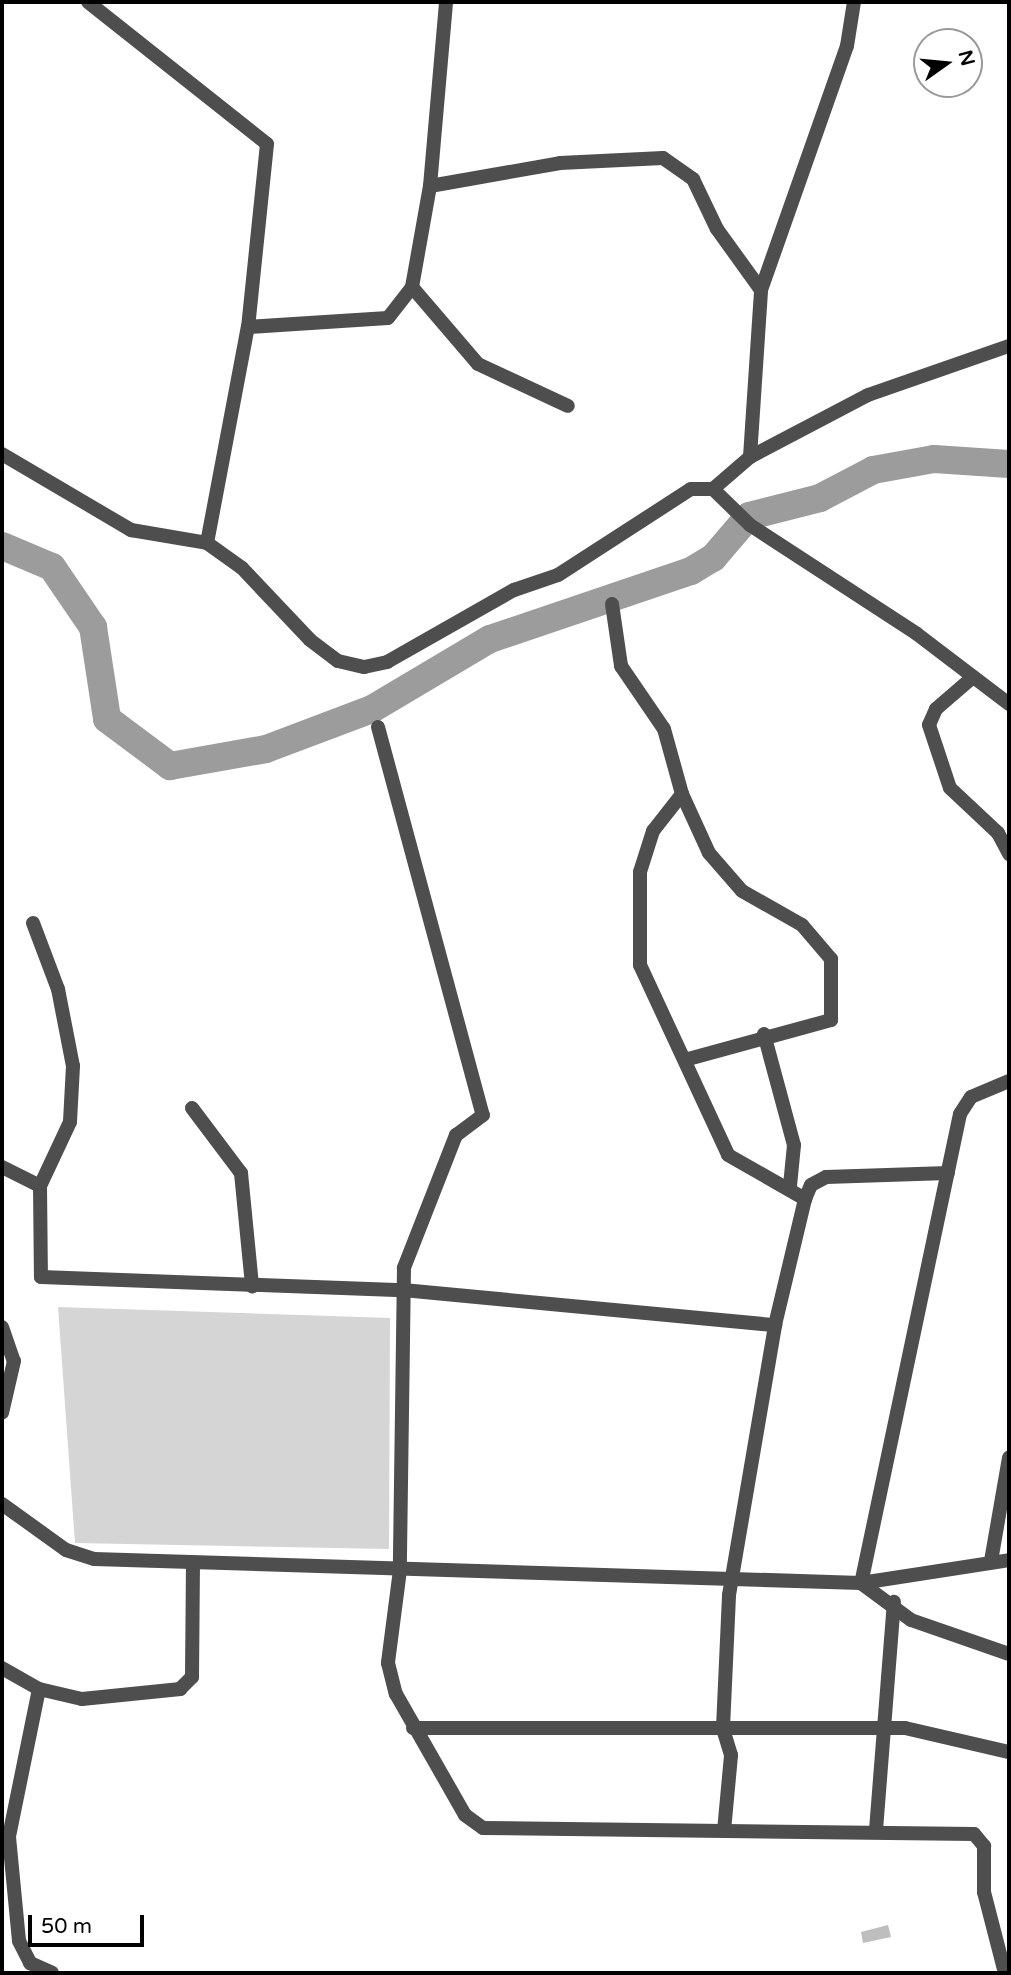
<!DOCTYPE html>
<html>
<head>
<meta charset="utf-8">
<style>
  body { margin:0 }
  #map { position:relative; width:1011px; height:1975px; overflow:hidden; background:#fff; font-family:"Varela Round",sans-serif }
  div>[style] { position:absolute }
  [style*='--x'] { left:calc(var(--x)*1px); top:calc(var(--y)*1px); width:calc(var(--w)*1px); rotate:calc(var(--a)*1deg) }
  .green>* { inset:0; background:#d5d5d5 }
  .river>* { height:28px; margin:-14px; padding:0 14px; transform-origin:14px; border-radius:14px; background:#9c9c9c }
  .building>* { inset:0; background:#bebebe }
  .minor>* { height:14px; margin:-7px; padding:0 7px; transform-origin:7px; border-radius:7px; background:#4e4e4e }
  span { translate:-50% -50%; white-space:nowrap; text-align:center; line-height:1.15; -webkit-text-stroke:5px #fff; paint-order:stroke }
  .frame { position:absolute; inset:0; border:4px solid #000; pointer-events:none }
  .north { position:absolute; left:913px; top:28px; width:70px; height:70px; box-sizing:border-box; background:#fff; border:2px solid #999; border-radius:50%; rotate:75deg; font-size:19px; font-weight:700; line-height:28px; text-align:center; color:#000 }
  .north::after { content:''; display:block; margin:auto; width:24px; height:32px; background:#000; clip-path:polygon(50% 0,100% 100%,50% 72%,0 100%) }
  .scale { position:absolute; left:28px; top:1915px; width:116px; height:32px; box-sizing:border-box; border:4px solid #000; border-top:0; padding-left:9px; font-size:21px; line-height:24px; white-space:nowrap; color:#000; -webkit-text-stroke:5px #fff; paint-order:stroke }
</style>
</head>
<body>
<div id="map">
  <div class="green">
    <div style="clip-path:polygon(58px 1307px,390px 1318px,389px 1549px,75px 1543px)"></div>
  </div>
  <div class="river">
    <div style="--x:2;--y:546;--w:54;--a:22.8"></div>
    <div style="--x:52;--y:567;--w:73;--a:55.7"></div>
    <div style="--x:93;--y:627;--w:93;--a:81.3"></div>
    <div style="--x:107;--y:719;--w:79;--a:36.7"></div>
    <div style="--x:170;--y:766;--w:97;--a:-10"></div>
    <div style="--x:266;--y:749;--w:113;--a:-20.7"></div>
    <div style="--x:372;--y:709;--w:137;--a:-30.7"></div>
    <div style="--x:490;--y:639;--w:212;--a:-18.7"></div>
    <div style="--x:691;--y:571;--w:26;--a:-31"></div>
    <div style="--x:713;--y:558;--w:55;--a:-49.4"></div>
    <div style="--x:749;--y:516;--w:73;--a:-14.2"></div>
    <div style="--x:820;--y:498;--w:60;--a:-27.8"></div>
    <div style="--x:873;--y:470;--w:62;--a:-10.2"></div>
    <div style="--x:934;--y:459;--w:75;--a:3.8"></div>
  </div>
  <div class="building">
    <div style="clip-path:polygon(888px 1925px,891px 1937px,863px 1943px,861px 1932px)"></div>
  </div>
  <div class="minor">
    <div style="--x:88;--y:2;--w:228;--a:38.4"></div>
    <div style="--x:267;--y:144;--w:184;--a:95.9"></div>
    <div style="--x:430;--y:186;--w:132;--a:-10"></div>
    <div style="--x:560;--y:163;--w:103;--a:-2.8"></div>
    <div style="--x:663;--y:158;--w:37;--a:35"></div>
    <div style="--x:693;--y:179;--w:55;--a:64.4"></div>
    <div style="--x:717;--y:229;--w:75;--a:54.2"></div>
    <div style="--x:412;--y:287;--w:101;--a:49.4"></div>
    <div style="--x:478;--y:364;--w:99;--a:25"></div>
    <div style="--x:2;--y:454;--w:150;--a:30.5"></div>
    <div style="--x:131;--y:530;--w:77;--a:9.7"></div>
    <div style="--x:207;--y:543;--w:43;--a:35.5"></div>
    <div style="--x:242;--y:568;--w:99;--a:46.6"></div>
    <div style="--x:310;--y:640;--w:35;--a:37"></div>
    <div style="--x:338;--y:661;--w:27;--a:13"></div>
    <div style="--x:364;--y:667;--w:24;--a:-12"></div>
    <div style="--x:387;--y:662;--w:146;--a:-29.6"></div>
    <div style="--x:514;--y:590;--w:46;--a:-18.8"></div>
    <div style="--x:558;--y:575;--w:158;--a:-32.9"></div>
    <div style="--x:691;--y:489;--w:22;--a:0"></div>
    <div style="--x:750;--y:457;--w:133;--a:-27.7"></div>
    <div style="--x:868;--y:395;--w:149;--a:-19.2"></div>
    <div style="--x:713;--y:489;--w:49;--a:-40.9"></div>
    <div style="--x:750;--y:457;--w:167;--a:-86.2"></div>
    <div style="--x:761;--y:290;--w:259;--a:-70.6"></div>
    <div style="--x:847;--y:46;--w:45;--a:-81"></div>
    <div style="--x:713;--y:489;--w:52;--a:44.2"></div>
    <div style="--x:750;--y:525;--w:199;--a:33.1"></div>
    <div style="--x:917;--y:634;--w:116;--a:37.3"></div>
    <div style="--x:207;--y:543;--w:220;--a:-79.3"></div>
    <div style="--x:248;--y:327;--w:140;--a:-3.7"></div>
    <div style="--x:388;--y:318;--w:39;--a:-52"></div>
    <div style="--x:412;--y:287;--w:103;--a:-79.9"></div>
    <div style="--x:430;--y:186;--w:185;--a:-85"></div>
    <div style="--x:612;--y:604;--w:63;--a:81.7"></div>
    <div style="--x:621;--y:666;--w:76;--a:55.7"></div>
    <div style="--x:664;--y:729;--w:67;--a:74.5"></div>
    <div style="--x:682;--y:794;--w:65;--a:65.4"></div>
    <div style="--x:709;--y:853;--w:50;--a:49"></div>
    <div style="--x:742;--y:891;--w:69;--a:29.5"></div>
    <div style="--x:802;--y:925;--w:45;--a:49.5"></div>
    <div style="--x:831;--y:959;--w:61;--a:90"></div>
    <div style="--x:831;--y:1020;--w:148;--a:164.7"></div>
    <div style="--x:973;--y:677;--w:49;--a:139.1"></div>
    <div style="--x:936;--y:709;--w:17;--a:114"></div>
    <div style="--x:929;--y:725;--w:66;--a:71.6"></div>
    <div style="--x:950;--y:788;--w:66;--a:43.2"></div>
    <div style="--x:998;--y:833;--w:24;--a:62"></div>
    <div style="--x:378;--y:727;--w:402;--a:74.9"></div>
    <div style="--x:483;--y:1115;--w:34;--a:143"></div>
    <div style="--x:456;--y:1135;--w:143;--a:111.4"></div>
    <div style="--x:404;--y:1268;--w:302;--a:90.8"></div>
    <div style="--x:400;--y:1570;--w:94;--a:97.4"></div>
    <div style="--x:388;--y:1663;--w:32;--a:76"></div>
    <div style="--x:396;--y:1694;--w:139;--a:60.3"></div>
    <div style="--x:465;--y:1815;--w:22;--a:36"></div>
    <div style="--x:483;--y:1828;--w:491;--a:0.7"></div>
    <div style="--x:974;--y:1834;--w:16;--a:50"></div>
    <div style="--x:984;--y:1846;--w:46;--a:90"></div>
    <div style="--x:984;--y:1892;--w:84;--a:75.5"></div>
    <div style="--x:682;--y:794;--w:47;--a:128.1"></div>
    <div style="--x:653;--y:831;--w:43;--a:107.6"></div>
    <div style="--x:640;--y:872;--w:93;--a:90"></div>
    <div style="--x:640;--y:965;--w:209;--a:65.1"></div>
    <div style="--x:728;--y:1155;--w:89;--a:29.7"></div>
    <div style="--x:33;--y:923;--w:71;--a:69.3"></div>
    <div style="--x:58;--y:989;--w:78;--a:79"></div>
    <div style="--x:73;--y:1066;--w:56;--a:93.1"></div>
    <div style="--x:70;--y:1122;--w:71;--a:115.1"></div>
    <div style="--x:40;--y:1186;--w:91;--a:89.4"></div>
    <div style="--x:41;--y:1277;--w:362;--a:2.1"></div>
    <div style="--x:403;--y:1290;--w:374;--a:5.4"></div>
    <div style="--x:764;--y:1034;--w:115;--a:74.9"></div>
    <div style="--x:794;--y:1145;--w:41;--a:95.6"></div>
    <div style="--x:1009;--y:1081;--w:41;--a:157.2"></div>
    <div style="--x:971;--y:1097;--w:20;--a:123"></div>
    <div style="--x:960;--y:1114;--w:479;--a:101.9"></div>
    <div style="--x:861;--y:1583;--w:150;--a:-8.8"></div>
    <div style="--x:192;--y:1108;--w:81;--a:53"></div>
    <div style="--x:241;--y:1173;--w:114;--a:84.4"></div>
    <div style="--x:2;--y:1167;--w:42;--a:26.6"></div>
    <div style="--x:2;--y:1327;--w:36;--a:71"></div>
    <div style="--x:14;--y:1361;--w:53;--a:103"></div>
    <div style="--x:2;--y:1504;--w:79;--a:35.7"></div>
    <div style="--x:66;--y:1550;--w:29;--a:18"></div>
    <div style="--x:94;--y:1559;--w:767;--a:1.79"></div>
    <div style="--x:861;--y:1583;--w:62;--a:36.5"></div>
    <div style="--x:911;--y:1620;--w:104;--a:19.1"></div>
    <div style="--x:991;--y:1561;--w:105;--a:-80.1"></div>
    <div style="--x:2;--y:1668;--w:43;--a:29.6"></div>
    <div style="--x:39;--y:1689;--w:44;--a:13.1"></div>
    <div style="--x:82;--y:1699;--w:99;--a:-5.8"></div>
    <div style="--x:180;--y:1689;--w:17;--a:-45"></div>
    <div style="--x:192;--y:1677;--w:114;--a:-89.5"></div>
    <div style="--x:39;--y:1689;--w:151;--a:101.5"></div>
    <div style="--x:9;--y:1837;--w:104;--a:84.5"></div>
    <div style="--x:19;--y:1941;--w:25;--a:63"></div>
    <div style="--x:30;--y:1963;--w:24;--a:24"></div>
    <div style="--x:413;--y:1728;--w:492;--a:0"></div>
    <div style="--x:905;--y:1728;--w:107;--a:13"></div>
    <div style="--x:876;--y:1830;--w:229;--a:-85.5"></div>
    <div style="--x:724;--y:1831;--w:76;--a:-84.7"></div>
    <div style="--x:731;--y:1755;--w:28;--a:-107"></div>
    <div style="--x:723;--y:1728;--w:133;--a:-87.4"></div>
    <div style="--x:729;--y:1595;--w:274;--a:-80.3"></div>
    <div style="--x:775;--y:1325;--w:130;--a:-76.6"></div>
    <div style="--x:805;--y:1199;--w:15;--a:-67"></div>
    <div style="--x:811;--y:1185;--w:17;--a:-28"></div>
    <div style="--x:826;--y:1177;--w:122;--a:-1.9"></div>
  </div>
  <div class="frame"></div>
  <div class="north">N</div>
  <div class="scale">50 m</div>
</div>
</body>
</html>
